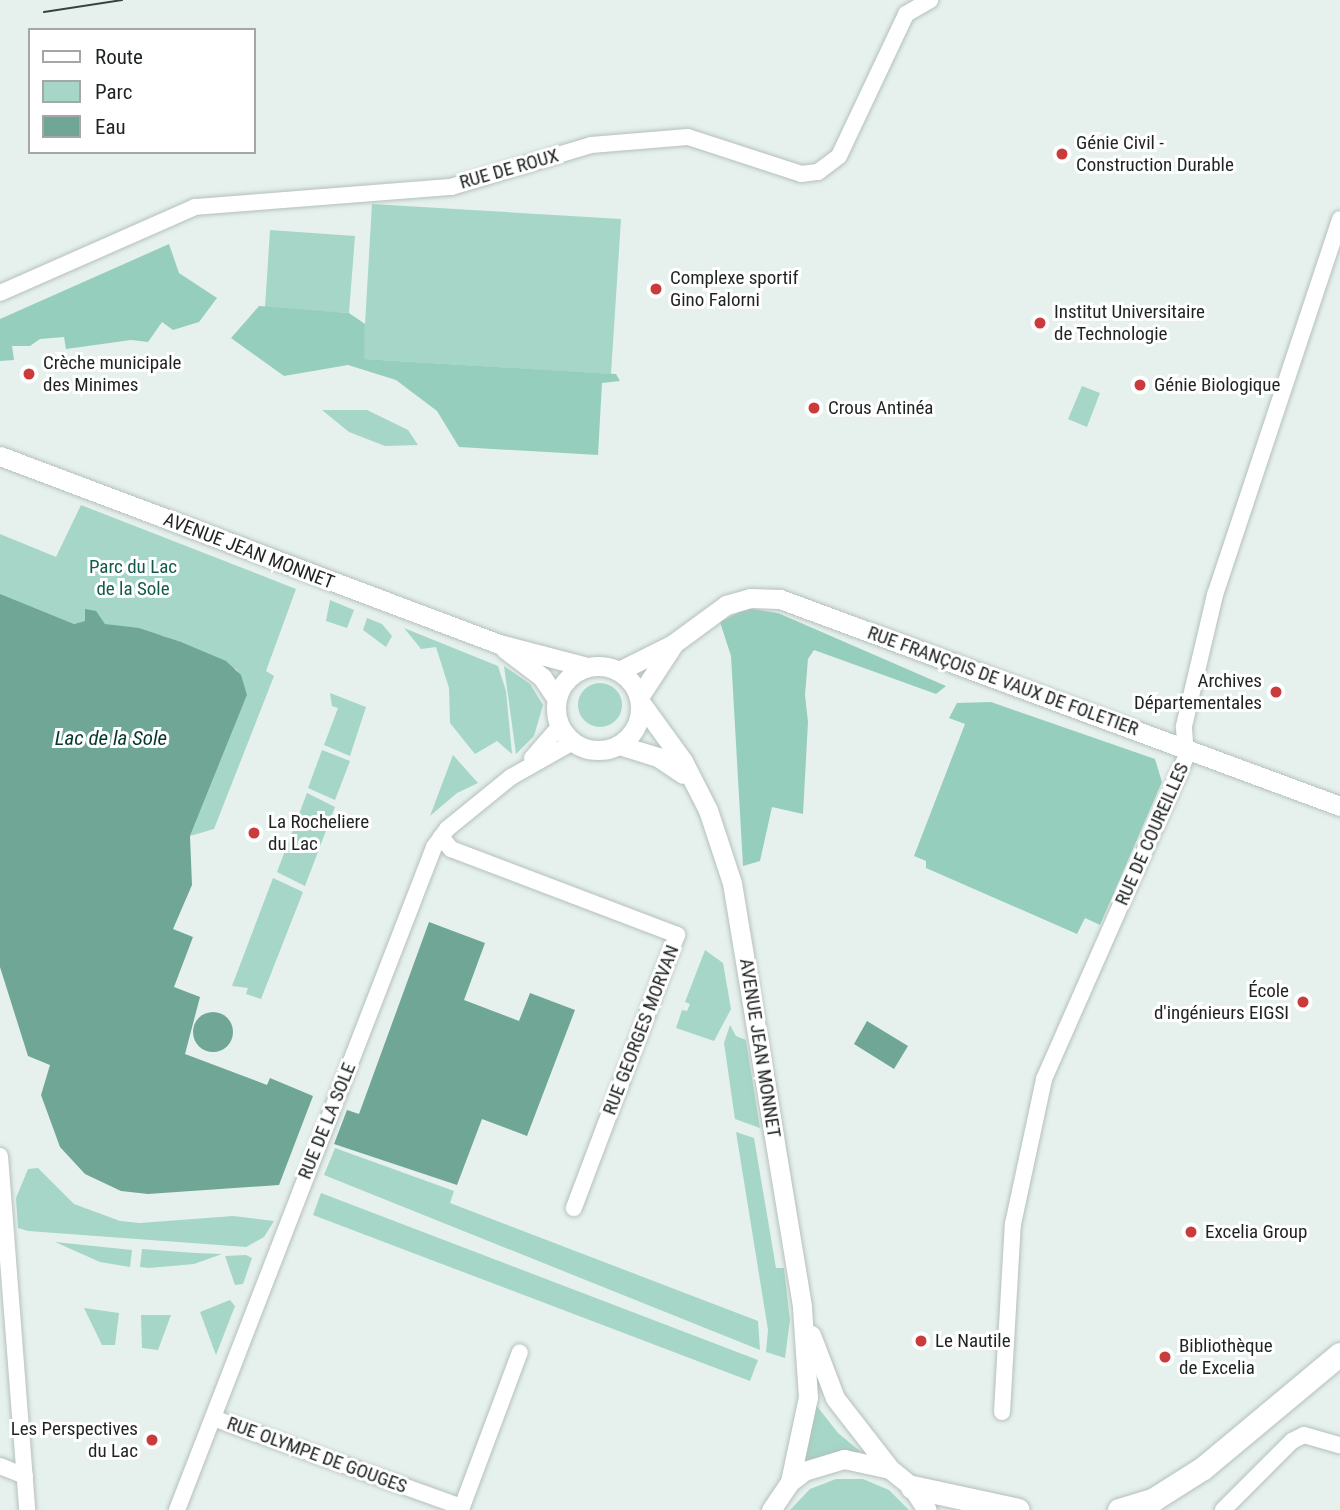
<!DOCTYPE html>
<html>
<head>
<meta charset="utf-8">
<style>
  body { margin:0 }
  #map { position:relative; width:1340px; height:1510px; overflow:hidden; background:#e6f1ed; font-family:"Roboto Condensed",sans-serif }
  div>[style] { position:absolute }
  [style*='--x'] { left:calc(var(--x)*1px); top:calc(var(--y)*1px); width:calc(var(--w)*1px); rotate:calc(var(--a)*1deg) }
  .green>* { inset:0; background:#a5d6c8 }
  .round { border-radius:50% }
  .forest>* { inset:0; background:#96cebe }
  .water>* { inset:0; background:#6fa696 }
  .roads { filter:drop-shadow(0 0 2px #b5c0bc) drop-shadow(0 0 2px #b5c0bc) }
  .minor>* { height:16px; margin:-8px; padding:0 8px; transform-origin:8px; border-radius:8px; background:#fff }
  .tertiary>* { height:19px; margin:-9.5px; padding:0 9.5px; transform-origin:9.5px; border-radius:9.5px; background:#fff }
  .tertiary>.ring { margin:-9.5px; padding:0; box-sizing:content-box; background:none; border:19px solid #fff; border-radius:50% }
  .secondary>* { height:23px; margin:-11.5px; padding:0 11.5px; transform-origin:11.5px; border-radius:11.5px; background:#fff }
  .tram>* { height:2px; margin:-1px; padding:0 1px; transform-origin:1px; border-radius:1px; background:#3b403f }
  .dots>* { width:19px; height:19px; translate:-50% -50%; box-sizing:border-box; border:4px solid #fff; border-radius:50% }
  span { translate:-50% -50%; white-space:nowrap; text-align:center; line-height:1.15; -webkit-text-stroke:6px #fff; paint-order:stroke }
  .poi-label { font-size:19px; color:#1f2322 }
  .left { translate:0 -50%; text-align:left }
  .right { translate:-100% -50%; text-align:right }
  .street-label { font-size:19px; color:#1f2322 }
  .park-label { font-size:19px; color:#115b4c }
  .water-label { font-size:21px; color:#03382d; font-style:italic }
  .legend { position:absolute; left:28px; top:28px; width:228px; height:126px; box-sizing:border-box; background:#fff; border:2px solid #a5a7a7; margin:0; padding:9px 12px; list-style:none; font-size:21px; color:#1f2322 }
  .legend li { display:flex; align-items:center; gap:14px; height:35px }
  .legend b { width:35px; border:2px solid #a5a7a7 }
</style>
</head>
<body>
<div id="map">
  <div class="green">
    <div style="clip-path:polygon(372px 204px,621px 219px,611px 374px,363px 359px)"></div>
    <div style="clip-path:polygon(270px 230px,355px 236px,349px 313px,265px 308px)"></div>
    <div style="clip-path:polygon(1082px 386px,1100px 393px,1087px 427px,1068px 419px)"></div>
    <div style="clip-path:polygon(322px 410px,367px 410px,408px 430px,418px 445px,385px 446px,349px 432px)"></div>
    <div style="clip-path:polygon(81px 505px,296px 589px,266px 671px,274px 676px,214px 829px,190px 836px,247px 695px,237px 670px,164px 636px,105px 624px,85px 610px,85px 621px,74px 624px,0 595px,0 534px,56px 557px)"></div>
    <div style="clip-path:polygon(330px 600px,354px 610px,347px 628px,326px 621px)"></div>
    <div style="clip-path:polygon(367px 618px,382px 624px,392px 636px,386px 647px,363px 630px)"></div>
    <div style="clip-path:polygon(404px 628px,498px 666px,506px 691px,512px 754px,497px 741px,475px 754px,450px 723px,449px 688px,436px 647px,421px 649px)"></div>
    <div style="clip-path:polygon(504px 666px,530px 684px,543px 705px,534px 736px,516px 754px)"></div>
    <div class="round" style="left:578px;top:683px;width:44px;height:44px"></div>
    <div style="clip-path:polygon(330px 693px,366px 707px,350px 756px,324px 745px,338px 708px,332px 706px)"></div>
    <div style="clip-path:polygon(322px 750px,350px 761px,335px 800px,308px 788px)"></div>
    <div style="clip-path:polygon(453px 755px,478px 783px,457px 793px,430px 816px)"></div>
    <div style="clip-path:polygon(307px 793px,335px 807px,305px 886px,277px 872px)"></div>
    <div style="clip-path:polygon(273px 878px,303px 892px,261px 999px,246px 994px,248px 988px,232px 986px)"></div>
    <div style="clip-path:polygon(705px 950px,723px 963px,731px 1009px,714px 1041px,676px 1028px,682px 1010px,687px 1011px,690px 1004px,685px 1002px)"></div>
    <div style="clip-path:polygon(730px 1025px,736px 1036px,746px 1040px,760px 1128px,735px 1119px,724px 1043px)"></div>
    <div style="clip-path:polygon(736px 1132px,754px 1138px,776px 1268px,784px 1268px,790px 1320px,785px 1358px,766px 1352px,768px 1330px)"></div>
    <div style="clip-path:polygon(335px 1148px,454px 1191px,450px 1203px,758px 1321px,760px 1350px,324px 1175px)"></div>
    <div style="clip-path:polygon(38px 1168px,74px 1204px,120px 1221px,140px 1223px,233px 1216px,274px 1221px,264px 1237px,246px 1247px,28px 1231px,18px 1228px,16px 1198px,28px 1169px)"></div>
    <div style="clip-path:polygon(321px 1193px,758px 1360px,750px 1381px,313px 1215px)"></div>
    <div style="clip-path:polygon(55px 1242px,132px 1250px,130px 1267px,100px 1262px)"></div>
    <div style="clip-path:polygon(142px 1249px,195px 1253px,222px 1254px,194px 1264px,149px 1268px,140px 1267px)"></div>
    <div style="clip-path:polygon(246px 1255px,252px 1258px,243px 1284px,235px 1285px,225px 1256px)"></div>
    <div style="clip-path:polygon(230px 1300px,235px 1306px,216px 1355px,200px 1312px)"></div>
    <div style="clip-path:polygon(84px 1308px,119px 1313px,115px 1345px,102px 1345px)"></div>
    <div style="clip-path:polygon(141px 1315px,171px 1315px,158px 1350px,142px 1348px)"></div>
    <div style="clip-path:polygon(816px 1405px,838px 1433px,861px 1452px,802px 1462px)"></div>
    <div style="clip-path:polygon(836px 1479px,863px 1479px,889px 1490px,909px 1510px,790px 1510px,810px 1489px)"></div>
  </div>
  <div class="forest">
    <div style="clip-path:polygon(169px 244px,179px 273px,217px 298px,199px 322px,173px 330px,162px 322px,148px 342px,131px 340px,66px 349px,64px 337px,40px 339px,30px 346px,12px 346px,14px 360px,0 361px,0 319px)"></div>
    <div style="clip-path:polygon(259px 306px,349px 313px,365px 324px,364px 359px,616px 374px,620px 381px,602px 383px,598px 455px,459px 447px,437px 411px,396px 380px,348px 365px,284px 376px,231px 338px)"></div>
    <div style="clip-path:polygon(747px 608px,778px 613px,946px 686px,936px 694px,814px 650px,808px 659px,805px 695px,808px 722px,803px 814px,772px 807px,760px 861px,743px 866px,731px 656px,720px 622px)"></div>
    <div style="clip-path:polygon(991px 702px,1155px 759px,1162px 782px,1100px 925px,1085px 918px,1077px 934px,926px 868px,926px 861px,914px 856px,965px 724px,949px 718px,957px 703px)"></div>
  </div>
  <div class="water">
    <div style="clip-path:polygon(0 594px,74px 624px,85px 621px,85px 609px,96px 611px,105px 624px,139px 628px,181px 642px,226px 661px,241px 675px,247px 695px,190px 836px,192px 885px,173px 929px,193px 937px,174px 987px,200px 997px,185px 1054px,267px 1085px,270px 1078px,313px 1096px,279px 1185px,148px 1194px,121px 1191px,85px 1174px,60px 1147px,41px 1095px,50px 1065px,28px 1056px,0 967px)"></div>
    <div style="clip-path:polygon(429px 922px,485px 943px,464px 1000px,519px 1021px,530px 993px,575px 1010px,527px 1136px,482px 1119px,457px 1185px,334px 1144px,347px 1110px,359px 1114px)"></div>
    <div class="round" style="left:193px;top:1012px;width:40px;height:40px"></div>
    <div style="clip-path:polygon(867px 1021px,908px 1046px,894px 1069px,854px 1044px)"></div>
  </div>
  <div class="roads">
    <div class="minor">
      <div style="--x:0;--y:293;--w:213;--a:-23.8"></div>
      <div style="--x:195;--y:207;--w:257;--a:-4.5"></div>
      <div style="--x:451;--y:187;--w:146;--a:-16.7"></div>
      <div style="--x:591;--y:145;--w:97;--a:-4.7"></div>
      <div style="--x:688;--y:137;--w:119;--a:18.1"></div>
      <div style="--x:801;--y:174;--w:17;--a:-7"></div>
      <div style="--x:818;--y:172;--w:26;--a:-37"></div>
      <div style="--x:839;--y:156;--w:157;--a:-64.7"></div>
      <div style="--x:906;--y:14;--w:28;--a:-30"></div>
      <div style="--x:532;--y:758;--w:43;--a:-48.8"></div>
      <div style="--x:441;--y:837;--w:16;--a:50"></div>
      <div style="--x:451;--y:849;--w:242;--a:20.8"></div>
      <div style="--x:677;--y:935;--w:292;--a:110.7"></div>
      <div style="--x:0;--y:1156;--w:355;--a:85.6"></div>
      <div style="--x:1002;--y:1412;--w:188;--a:-86.7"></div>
      <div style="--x:1013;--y:1224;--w:148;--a:-77.9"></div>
      <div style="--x:1044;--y:1079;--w:352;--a:-66.2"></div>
      <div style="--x:1186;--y:757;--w:31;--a:-94"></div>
      <div style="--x:1184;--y:726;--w:135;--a:-76.7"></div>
      <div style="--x:1215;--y:595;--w:396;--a:-71.6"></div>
      <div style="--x:213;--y:1418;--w:264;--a:19.7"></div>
      <div style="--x:462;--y:1507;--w:165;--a:-69.5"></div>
      <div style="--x:0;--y:1466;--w:27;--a:22"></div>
      <div style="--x:177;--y:1510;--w:711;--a:-68.81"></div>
      <div style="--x:434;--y:847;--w:22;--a:-54"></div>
      <div style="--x:447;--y:829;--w:82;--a:-39.1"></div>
      <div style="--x:511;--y:777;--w:71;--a:-29.4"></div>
      <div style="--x:1223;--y:1510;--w:98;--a:-45"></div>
      <div style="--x:1292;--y:1441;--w:13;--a:-27"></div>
      <div style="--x:1304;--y:1435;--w:37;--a:16"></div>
    </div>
    <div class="tertiary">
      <div style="--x:0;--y:456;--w:533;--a:20.64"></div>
      <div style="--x:499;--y:644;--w:91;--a:14.6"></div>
      <div style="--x:505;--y:649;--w:46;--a:37.1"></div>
      <div style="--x:542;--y:677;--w:25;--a:56"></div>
      <div class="ring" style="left:556px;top:666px;width:65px;height:65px"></div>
      <div style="--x:619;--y:671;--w:60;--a:-26.6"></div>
      <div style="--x:673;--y:644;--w:66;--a:-36.3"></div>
      <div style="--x:726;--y:605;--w:25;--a:-16"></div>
      <div style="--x:750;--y:598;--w:30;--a:2"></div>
      <div style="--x:780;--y:599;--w:597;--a:20.29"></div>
      <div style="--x:639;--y:697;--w:62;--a:-56.8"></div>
      <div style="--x:641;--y:703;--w:72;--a:54.1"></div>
      <div style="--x:683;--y:761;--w:55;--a:63"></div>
      <div style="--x:708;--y:810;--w:77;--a:71.8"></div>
      <div style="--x:732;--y:883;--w:430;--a:80.6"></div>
      <div style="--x:802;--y:1307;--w:90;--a:86.2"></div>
      <div style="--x:808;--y:1397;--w:87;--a:102"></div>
      <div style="--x:619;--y:745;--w:41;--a:17.1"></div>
      <div style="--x:658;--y:757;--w:30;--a:34"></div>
      <div style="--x:811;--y:1335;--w:67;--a:69.1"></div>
      <div style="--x:835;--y:1398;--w:90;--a:52.2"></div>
      <div style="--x:771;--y:1510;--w:34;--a:-56"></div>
      <div style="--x:790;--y:1482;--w:18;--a:-38"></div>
      <div style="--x:804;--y:1471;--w:42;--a:-16.7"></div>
      <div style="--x:844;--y:1459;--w:47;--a:12.3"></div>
      <div style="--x:890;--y:1469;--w:28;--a:39"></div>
      <div style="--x:912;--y:1487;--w:27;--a:57"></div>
    </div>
    <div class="secondary">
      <div style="--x:912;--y:1487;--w:108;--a:12.2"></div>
      <div style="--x:1119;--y:1510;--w:37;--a:-17"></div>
      <div style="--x:1154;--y:1499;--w:58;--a:-32.3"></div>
      <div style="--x:1203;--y:1468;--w:178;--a:-39.8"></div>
    </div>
  </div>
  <div class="tram">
    <div style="--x:44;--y:12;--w:79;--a:-8.7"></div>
  </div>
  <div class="dots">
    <div style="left:1062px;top:154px;background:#ca3b3b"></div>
    <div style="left:656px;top:289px;background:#ca3b3b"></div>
    <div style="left:1040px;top:323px;background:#ca3b3b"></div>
    <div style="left:29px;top:374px;background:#ca3b3b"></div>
    <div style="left:1140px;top:385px;background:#ca3b3b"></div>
    <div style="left:814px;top:408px;background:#ca3b3b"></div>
    <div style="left:1276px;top:692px;background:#ca3b3b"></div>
    <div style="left:254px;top:833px;background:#ca3b3b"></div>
    <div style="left:1303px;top:1002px;background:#ca3b3b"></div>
    <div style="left:1191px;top:1232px;background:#ca3b3b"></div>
    <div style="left:921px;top:1341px;background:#ca3b3b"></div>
    <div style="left:1165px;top:1357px;background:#ca3b3b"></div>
    <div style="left:152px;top:1440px;background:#ca3b3b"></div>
  </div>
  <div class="poi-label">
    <span class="left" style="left:1076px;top:154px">Génie Civil -<br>Construction Durable</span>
    <span class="left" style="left:670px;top:289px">Complexe sportif<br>Gino Falorni</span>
    <span class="left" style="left:1054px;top:323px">Institut Universitaire<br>de Technologie</span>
    <span class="left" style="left:43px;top:374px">Crèche municipale<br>des Minimes</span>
    <span class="left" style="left:1154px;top:385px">Génie Biologique</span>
    <span class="left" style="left:828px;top:408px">Crous Antinéa</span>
    <span class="right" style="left:1262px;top:692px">Archives<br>Départementales</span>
    <span class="left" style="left:268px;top:833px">La Rocheliere<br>du Lac</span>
    <span class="right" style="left:1289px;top:1002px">École<br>d'ingénieurs EIGSI</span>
    <span class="left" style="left:1205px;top:1232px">Excelia Group</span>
    <span class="left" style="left:935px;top:1341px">Le Nautile</span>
    <span class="left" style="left:1179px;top:1357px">Bibliothèque<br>de Excelia</span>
    <span class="right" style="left:138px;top:1440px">Les Perspectives<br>du Lac</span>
  </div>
  <div class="street-label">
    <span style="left:509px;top:169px;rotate:-16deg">RUE DE ROUX</span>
    <span style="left:249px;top:551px;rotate:21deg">AVENUE JEAN MONNET</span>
    <span style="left:1003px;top:681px;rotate:20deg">RUE FRANÇOIS DE VAUX DE FOLETIER</span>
    <span style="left:1152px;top:834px;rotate:-66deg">RUE DE COUREILLES</span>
    <span style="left:641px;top:1030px;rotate:-69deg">RUE GEORGES MORVAN</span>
    <span style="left:760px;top:1048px;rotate:81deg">AVENUE JEAN MONNET</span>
    <span style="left:327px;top:1121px;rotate:-68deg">RUE DE LA SOLE</span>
    <span style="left:317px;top:1455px;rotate:20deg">RUE OLYMPE DE GOUGES</span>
  </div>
  <div class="park-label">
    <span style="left:133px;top:578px">Parc du Lac<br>de la Sole</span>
  </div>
  <div class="water-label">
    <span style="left:111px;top:738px">Lac de la Sole</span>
  </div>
  <ul class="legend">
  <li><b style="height:9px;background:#fff"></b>Route</li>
  <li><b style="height:19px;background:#a5d6c8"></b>Parc</li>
  <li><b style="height:19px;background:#6fa696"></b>Eau</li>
  </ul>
</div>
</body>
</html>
